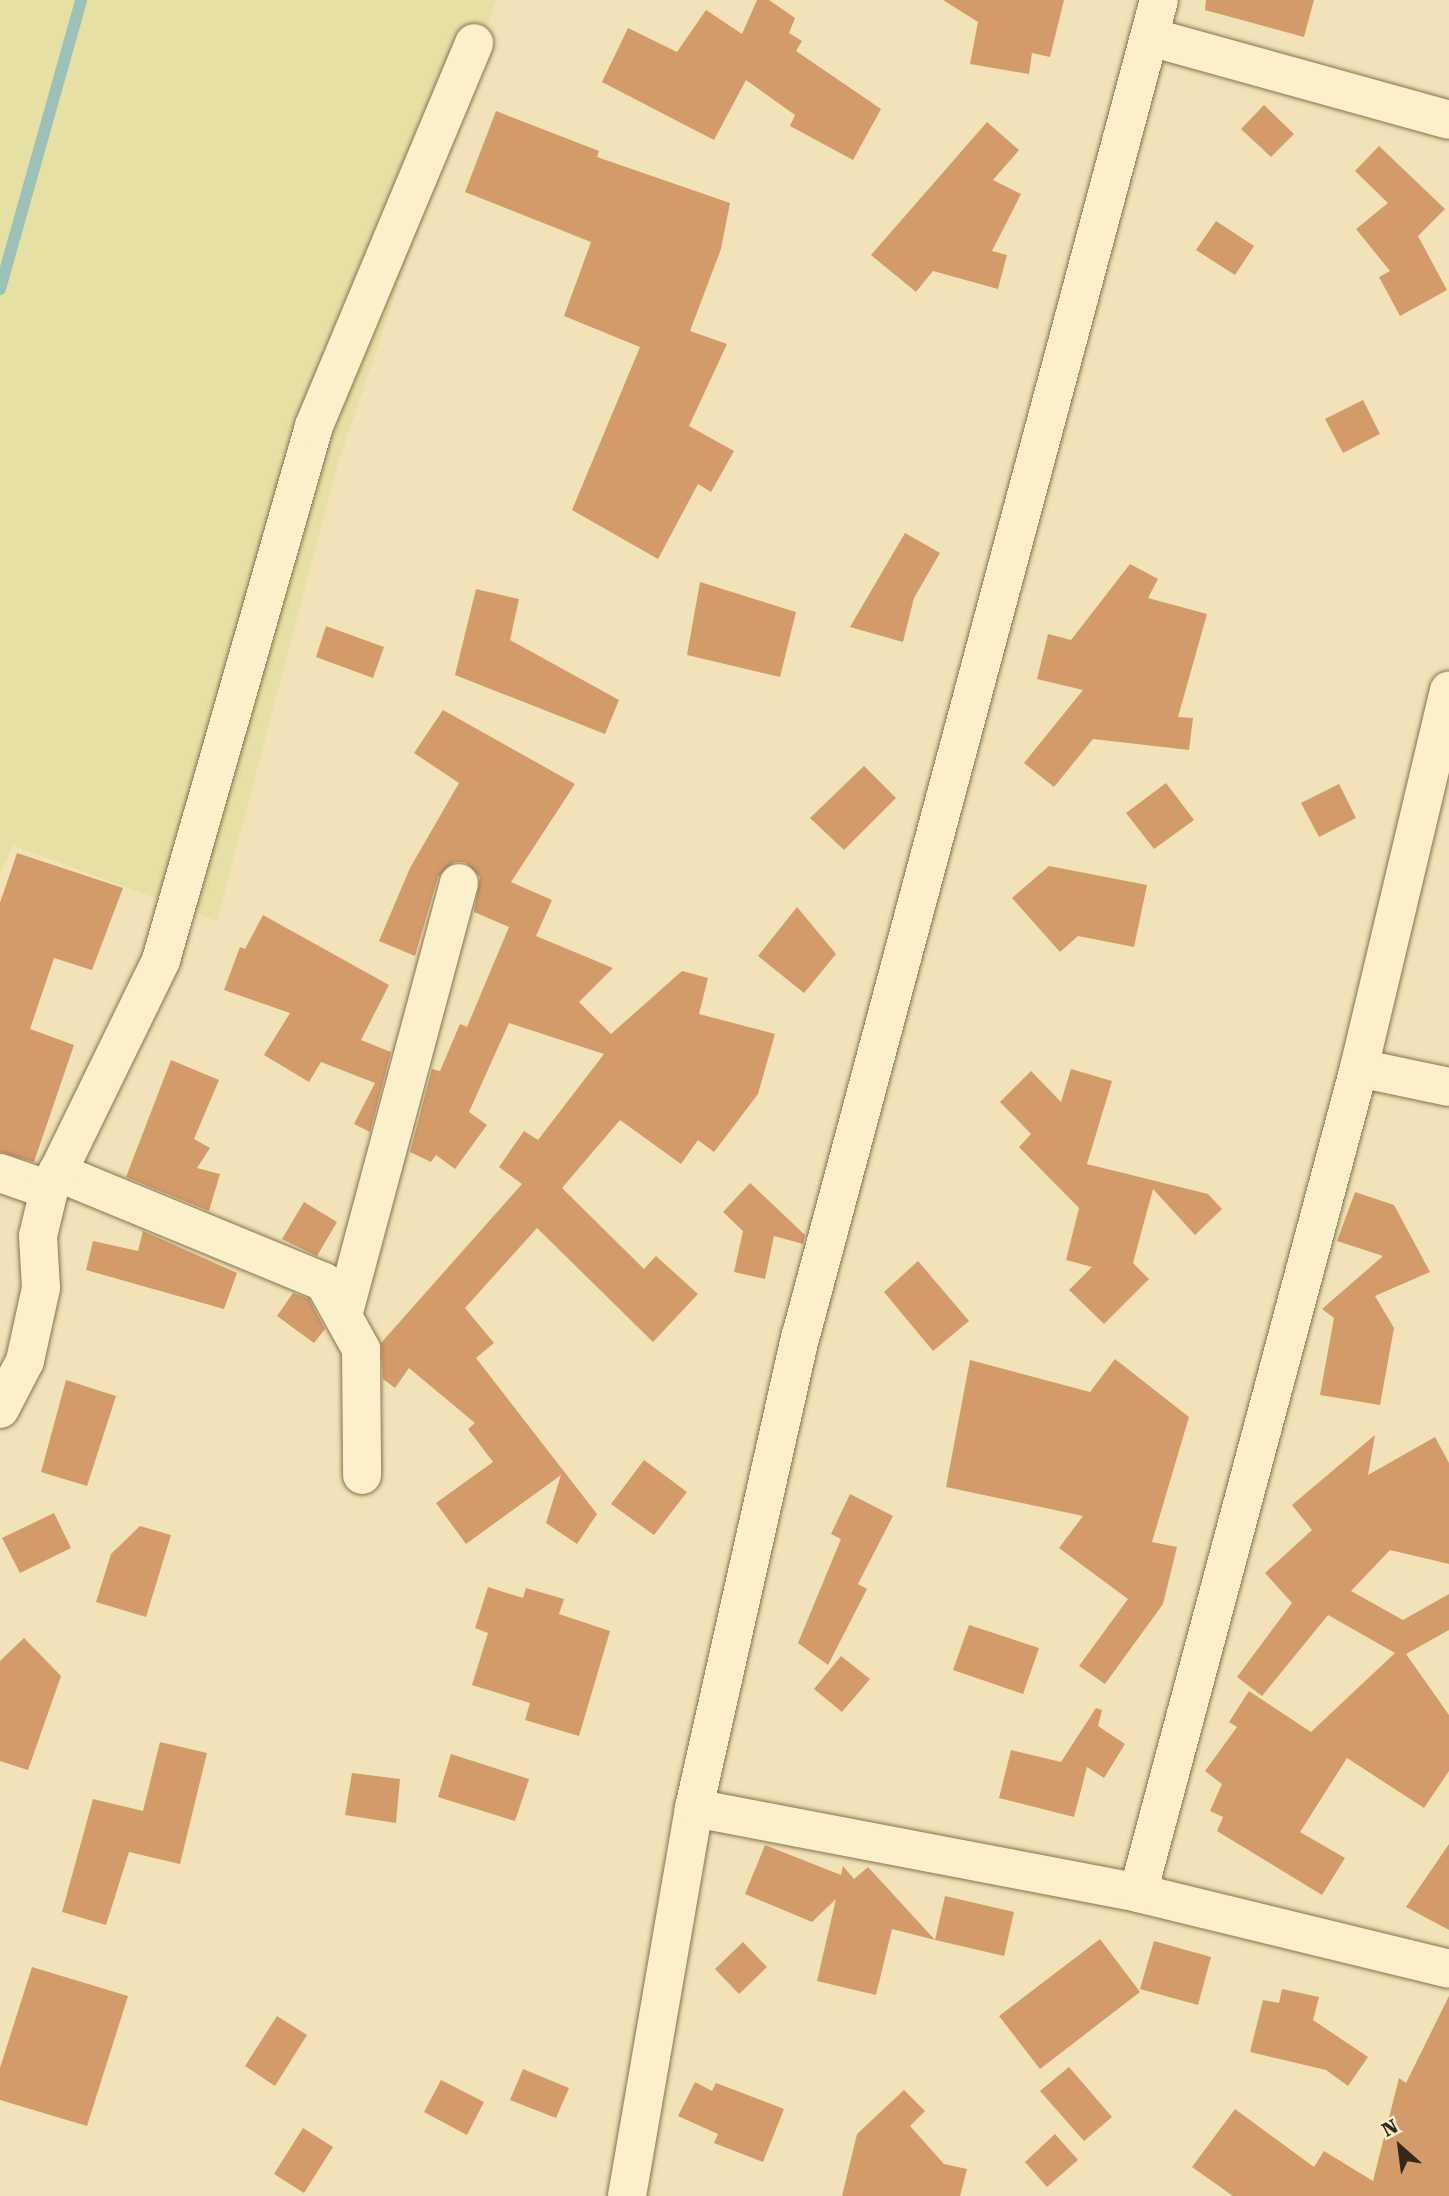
<!DOCTYPE html>
<html>
<head>
<meta charset="utf-8">
<style>
  body { margin:0 }
  #map { position:relative; width:1449px; height:2196px; overflow:hidden; background:#f1e3b7; font-family:"Roboto Serif",serif }
  div>[style] { position:absolute }
  [style*='--x'] { left:calc(var(--x)*1px); top:calc(var(--y)*1px); width:calc(var(--w)*1px); rotate:calc(var(--a)*1deg) }
  .farmland>* { inset:0; background:#e7e0a4 }
  .stream>* { height:12px; margin:-6px; padding:0 6px; transform-origin:6px; border-radius:6px; background:#9dc1b8 }
  .building>* { inset:0; background:#d39b6a }
  .roads { filter:drop-shadow(0 0 2px #887252) drop-shadow(0 0 2px #887252) }
  .minor>* { height:38px; margin:-19px; padding:0 19px; transform-origin:19px; border-radius:19px; background:#fcf0cb }
  span { translate:-50% -50%; white-space:nowrap; text-align:center; line-height:1.15; -webkit-text-stroke:6px #f8edc8; paint-order:stroke }
  .north { position:absolute; left:1365px; top:2112px; width:70px; height:70px; -webkit-text-stroke:5px #f8edc8; paint-order:stroke; rotate:332deg; font-size:19px; font-weight:700; line-height:28px; text-align:center; color:#352818 }
  .north::after { content:''; display:block; margin:auto; width:24px; height:32px; background:#352818; clip-path:polygon(50% 0,100% 100%,50% 72%,0 100%) }
</style>
</head>
<body>
<div id="map">
  <div class="farmland">
    <div style="clip-path:polygon(0 0,496px 0,338px 463px,217px 921px,12px 845px,0 877px)"></div>
  </div>
  <div class="stream">
    <div style="--x:0;--y:289;--w:300;--a:-74.3"></div>
  </div>
  <div class="building">
    <div style="clip-path:polygon(757px 0,769px 0,795px 18px,789px 33px,802px 41px,796px 51px,881px 109px,853px 160px,790px 126px,795px 115px,746px 80px,714px 140px,602px 82px,628px 28px,677px 52px,706px 10px,742px 34px)"></div>
    <div style="clip-path:polygon(943px 0,1064px 0,1050px 57px,1032px 53px,1029px 74px,970px 64px,978px 22px)"></div>
    <div style="clip-path:polygon(1206px 0,1314px 0,1304px 37px,1205px 10px)"></div>
    <div style="clip-path:polygon(1264px 105px,1294px 134px,1271px 157px,1241px 129px)"></div>
    <div style="clip-path:polygon(496px 111px,599px 151px,597px 157px,730px 203px,721px 249px,690px 331px,727px 344px,689px 426px,734px 451px,711px 492px,698px 484px,658px 559px,572px 510px,640px 347px,564px 316px,591px 242px,465px 192px)"></div>
    <div style="clip-path:polygon(987px 122px,1019px 150px,993px 180px,1021px 194px,992px 251px,1007px 255px,998px 289px,933px 271px,916px 292px,871px 255px)"></div>
    <div style="clip-path:polygon(1379px 146px,1445px 209px,1418px 236px,1447px 290px,1400px 316px,1379px 277px,1390px 271px,1356px 229px,1388px 203px,1355px 171px)"></div>
    <div style="clip-path:polygon(1216px 221px,1254px 246px,1235px 275px,1196px 250px)"></div>
    <div style="clip-path:polygon(1363px 400px,1380px 434px,1343px 453px,1325px 419px)"></div>
    <div style="clip-path:polygon(905px 533px,940px 553px,914px 598px,903px 642px,850px 627px)"></div>
    <div style="clip-path:polygon(1130px 564px,1158px 579px,1148px 598px,1207px 614px,1178px 717px,1193px 718px,1189px 750px,1093px 739px,1054px 787px,1024px 763px,1083px 690px,1037px 679px,1048px 634px,1071px 640px)"></div>
    <div style="clip-path:polygon(700px 582px,796px 612px,780px 677px,687px 655px)"></div>
    <div style="clip-path:polygon(476px 589px,519px 599px,510px 640px,619px 700px,605px 734px,455px 675px)"></div>
    <div style="clip-path:polygon(326px 626px,384px 647px,373px 678px,316px 657px)"></div>
    <div style="clip-path:polygon(443px 710px,575px 784px,511px 882px,552px 900px,536px 936px,613px 968px,579px 1002px,611px 1034px,682px 971px,708px 978px,699px 1014px,775px 1034px,758px 1094px,714px 1152px,698px 1140px,681px 1164px,620px 1120px,562px 1188px,644px 1269px,656px 1256px,698px 1294px,653px 1342px,537px 1228px,465px 1308px,494px 1343px,476px 1358px,597px 1514px,577px 1544px,546px 1523px,561px 1475px,466px 1544px,436px 1503px,493px 1462px,468px 1429px,475px 1423px,409px 1368px,395px 1388px,383px 1379px,381px 1343px,522px 1184px,499px 1167px,524px 1131px,538px 1140px,604px 1054px,509px 1023px,469px 1112px,487px 1125px,455px 1169px,436px 1155px,431px 1162px,410px 1152px,432px 1069px,440px 1071px,460px 1024px,467px 1027px,509px 927px,474px 912px,480px 877px,465px 862px,454px 862px,438px 877px,415px 956px,379px 941px,410px 868px,459px 783px,414px 753px)"></div>
    <div style="clip-path:polygon(864px 766px,896px 798px,844px 850px,810px 818px)"></div>
    <div style="clip-path:polygon(1166px 783px,1194px 820px,1154px 849px,1126px 813px)"></div>
    <div style="clip-path:polygon(1339px 784px,1356px 818px,1319px 837px,1301px 803px)"></div>
    <div style="clip-path:polygon(17px 853px,123px 888px,92px 970px,54px 958px,30px 1029px,74px 1045px,34px 1162px,0 1152px,0 903px)"></div>
    <div style="clip-path:polygon(1049px 866px,1147px 885px,1134px 947px,1078px 936px,1060px 952px,1012px 898px)"></div>
    <div style="clip-path:polygon(797px 907px,836px 954px,804px 993px,758px 956px)"></div>
    <div style="clip-path:polygon(263px 915px,389px 985px,361px 1040px,391px 1052px,370px 1132px,354px 1124px,375px 1083px,321px 1062px,309px 1082px,264px 1055px,290px 1013px,224px 990px,240px 947px,245px 949px)"></div>
    <div style="clip-path:polygon(171px 1060px,219px 1080px,194px 1139px,210px 1148px,197px 1168px,220px 1174px,209px 1211px,126px 1177px)"></div>
    <div style="clip-path:polygon(1071px 1069px,1112px 1081px,1087px 1164px,1208px 1194px,1222px 1209px,1195px 1235px,1153px 1189px,1133px 1263px,1149px 1279px,1104px 1324px,1069px 1290px,1092px 1267px,1066px 1260px,1079px 1208px,1019px 1147px,1031px 1134px,1000px 1102px,1031px 1071px,1061px 1102px)"></div>
    <div style="clip-path:polygon(750px 1183px,805px 1235px,803px 1244px,774px 1236px,765px 1279px,734px 1272px,743px 1231px,723px 1212px)"></div>
    <div style="clip-path:polygon(1355px 1192px,1394px 1205px,1430px 1272px,1375px 1296px,1394px 1328px,1380px 1405px,1320px 1395px,1334px 1318px,1322px 1309px,1383px 1256px,1337px 1241px)"></div>
    <div style="clip-path:polygon(304px 1202px,337px 1222px,317px 1256px,282px 1239px)"></div>
    <div style="clip-path:polygon(143px 1231px,237px 1273px,224px 1309px,86px 1270px,93px 1241px,138px 1251px)"></div>
    <div style="clip-path:polygon(918px 1261px,969px 1321px,933px 1351px,884px 1292px)"></div>
    <div style="clip-path:polygon(293px 1293px,309px 1299px,325px 1329px,314px 1343px,277px 1316px)"></div>
    <div style="clip-path:polygon(1115px 1359px,1189px 1417px,1152px 1542px,1177px 1547px,1163px 1604px,1105px 1684px,1079px 1666px,1128px 1599px,1059px 1548px,1083px 1516px,946px 1487px,970px 1360px,1090px 1392px)"></div>
    <div style="clip-path:polygon(66px 1380px,116px 1396px,87px 1486px,41px 1472px)"></div>
    <div style="clip-path:polygon(1375px 1435px,1368px 1475px,1435px 1437px,1449px 1463px,1449px 1564px,1390px 1550px,1351px 1591px,1403px 1620px,1449px 1594px,1449px 1630px,1406px 1654px,1449px 1715px,1449px 1771px,1424px 1808px,1347px 1758px,1300px 1832px,1345px 1858px,1322px 1895px,1217px 1831px,1223px 1817px,1210px 1811px,1222px 1784px,1205px 1771px,1237px 1727px,1229px 1722px,1249px 1691px,1311px 1732px,1395px 1653px,1328px 1615px,1262px 1696px,1237px 1677px,1292px 1603px,1265px 1573px,1312px 1530px,1292px 1505px)"></div>
    <div style="clip-path:polygon(644px 1460px,687px 1492px,654px 1535px,611px 1504px)"></div>
    <div style="clip-path:polygon(850px 1494px,893px 1516px,858px 1584px,867px 1589px,828px 1665px,798px 1643px,841px 1539px,831px 1534px)"></div>
    <div style="clip-path:polygon(54px 1513px,71px 1548px,20px 1573px,2px 1538px)"></div>
    <div style="clip-path:polygon(140px 1526px,171px 1535px,146px 1617px,96px 1602px,111px 1554px)"></div>
    <div style="clip-path:polygon(488px 1587px,523px 1598px,526px 1588px,564px 1599px,559px 1614px,610px 1631px,579px 1736px,525px 1720px,530px 1703px,472px 1685px,488px 1633px,475px 1628px)"></div>
    <div style="clip-path:polygon(969px 1625px,1039px 1648px,1023px 1694px,953px 1670px)"></div>
    <div style="clip-path:polygon(24px 1638px,61px 1676px,28px 1770px,0 1761px,0 1661px)"></div>
    <div style="clip-path:polygon(841px 1656px,870px 1679px,842px 1712px,814px 1689px)"></div>
    <div style="clip-path:polygon(1096px 1708px,1102px 1710px,1098px 1726px,1125px 1744px,1104px 1778px,1087px 1767px,1074px 1817px,999px 1798px,1011px 1750px,1061px 1762px)"></div>
    <div style="clip-path:polygon(160px 1742px,207px 1753px,180px 1864px,129px 1852px,106px 1925px,62px 1912px,93px 1799px,143px 1811px)"></div>
    <div style="clip-path:polygon(451px 1754px,529px 1779px,515px 1821px,438px 1797px)"></div>
    <div style="clip-path:polygon(352px 1773px,400px 1779px,396px 1823px,345px 1815px)"></div>
    <div style="clip-path:polygon(1449px 1844px,1449px 1930px,1406px 1907px)"></div>
    <div style="clip-path:polygon(765px 1845px,841px 1875px,843px 1866px,854px 1879px,868px 1867px,935px 1940px,892px 1929px,876px 1995px,817px 1981px,836px 1899px,812px 1922px,745px 1894px)"></div>
    <div style="clip-path:polygon(945px 1896px,1014px 1912px,1004px 1956px,935px 1940px)"></div>
    <div style="clip-path:polygon(1100px 1939px,1140px 1992px,1040px 2069px,999px 2016px)"></div>
    <div style="clip-path:polygon(1154px 1941px,1211px 1957px,1198px 2005px,1140px 1989px)"></div>
    <div style="clip-path:polygon(743px 1942px,767px 1967px,739px 1994px,715px 1969px)"></div>
    <div style="clip-path:polygon(32px 1967px,128px 1996px,87px 2126px,0 2100px,0 2068px)"></div>
    <div style="clip-path:polygon(1282px 1989px,1319px 1997px,1313px 2020px,1368px 2057px,1348px 2086px,1326px 2070px,1250px 2052px,1263px 2000px,1279px 2003px)"></div>
    <div style="clip-path:polygon(1449px 1996px,1449px 2196px,1233px 2196px,1192px 2167px,1235px 2109px,1314px 2167px,1324px 2151px,1373px 2181px,1399px 2078px,1406px 2083px)"></div>
    <div style="clip-path:polygon(277px 2016px,307px 2035px,275px 2086px,245px 2066px)"></div>
    <div style="clip-path:polygon(1069px 2067px,1112px 2117px,1084px 2141px,1040px 2091px)"></div>
    <div style="clip-path:polygon(523px 2069px,569px 2088px,556px 2118px,510px 2100px)"></div>
    <div style="clip-path:polygon(441px 2080px,484px 2102px,467px 2135px,424px 2112px)"></div>
    <div style="clip-path:polygon(695px 2082px,712px 2091px,716px 2083px,784px 2109px,763px 2162px,714px 2143px,718px 2134px,678px 2116px)"></div>
    <div style="clip-path:polygon(904px 2090px,925px 2111px,910px 2126px,944px 2164px,967px 2169px,960px 2196px,842px 2196px,857px 2134px)"></div>
    <div style="clip-path:polygon(303px 2128px,333px 2147px,304px 2193px,274px 2174px)"></div>
    <div style="clip-path:polygon(1055px 2134px,1078px 2160px,1047px 2187px,1025px 2162px)"></div>
  </div>
  <div class="roads">
    <div class="minor">
      <div style="--x:1150;--y:37;--w:310;--a:15.5"></div>
      <div style="--x:1359;--y:1068;--w:92;--a:11.9"></div>
      <div style="--x:57;--y:1172;--w:289;--a:22.4"></div>
      <div style="--x:324;--y:1282;--w:77;--a:61.1"></div>
      <div style="--x:361;--y:1349;--w:126;--a:89.5"></div>
      <div style="--x:0;--y:1173;--w:52;--a:19.1"></div>
      <div style="--x:49;--y:1190;--w:47;--a:103.4"></div>
      <div style="--x:38;--y:1236;--w:52;--a:86.7"></div>
      <div style="--x:41;--y:1288;--w:75;--a:102.4"></div>
      <div style="--x:25;--y:1361;--w:54;--a:117.5"></div>
      <div style="--x:49;--y:1190;--w:256;--a:-64"></div>
      <div style="--x:161;--y:960;--w:555;--a:-74.01"></div>
      <div style="--x:314;--y:426;--w:415;--a:-67.3"></div>
      <div style="--x:344;--y:1312;--w:444;--a:-75"></div>
      <div style="--x:694;--y:1808;--w:452;--a:10.8"></div>
      <div style="--x:1138;--y:1893;--w:320;--a:13.7"></div>
      <div style="--x:1138;--y:1893;--w:854;--a:-75"></div>
      <div style="--x:1359;--y:1068;--w:388;--a:-76.6"></div>
      <div style="--x:627;--y:2196;--w:394;--a:-80.2"></div>
      <div style="--x:694;--y:1808;--w:485;--a:-77.3"></div>
      <div style="--x:801;--y:1335;--w:1382;--a:-74.99"></div>
    </div>
  </div>
  <div class="north">N</div>
</div>
</body>
</html>
